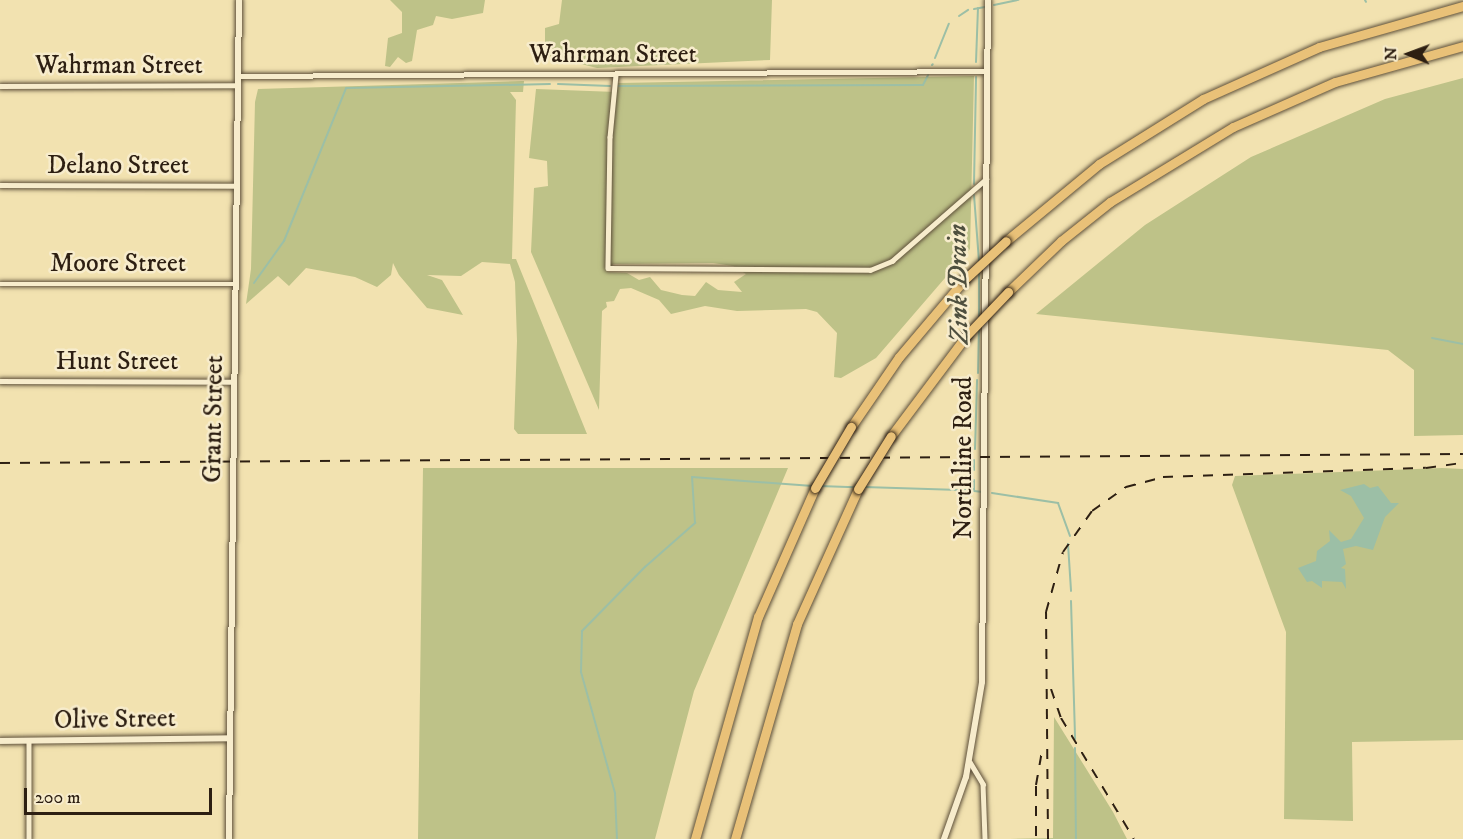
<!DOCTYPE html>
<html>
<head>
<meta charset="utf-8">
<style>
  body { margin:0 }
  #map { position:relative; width:1463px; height:839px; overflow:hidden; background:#f2e2b0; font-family:"IM FELL DW Pica",serif }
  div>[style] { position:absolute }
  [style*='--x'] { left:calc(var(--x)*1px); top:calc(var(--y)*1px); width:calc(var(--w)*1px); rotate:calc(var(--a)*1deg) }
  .green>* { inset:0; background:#bec288 }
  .water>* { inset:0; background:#9cbfa6 }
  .stream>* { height:2px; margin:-1px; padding:0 1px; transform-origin:1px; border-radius:1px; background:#9cbfa6 }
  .roads { filter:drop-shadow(0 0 2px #5e503a) drop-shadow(0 0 2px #5e503a) }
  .minor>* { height:4.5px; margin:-2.25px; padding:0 2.25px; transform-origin:2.25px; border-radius:2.25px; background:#f7eccc }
  .tertiary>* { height:6px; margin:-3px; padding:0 3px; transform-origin:3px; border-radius:3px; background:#f7eccc }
  .motorway>* { height:9px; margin:-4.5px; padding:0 4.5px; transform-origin:4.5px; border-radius:4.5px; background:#e9c178 }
  .rail>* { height:2px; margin-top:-1px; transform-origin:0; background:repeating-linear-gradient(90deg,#2d1f12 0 10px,transparent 0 20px) }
  .bridges { filter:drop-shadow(0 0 2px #2d1f12) drop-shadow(0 0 2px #2d1f12) }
  .motorway-bridge>* { height:9px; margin:-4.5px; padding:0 4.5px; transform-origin:4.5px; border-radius:4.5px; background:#e9c178 }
  span { translate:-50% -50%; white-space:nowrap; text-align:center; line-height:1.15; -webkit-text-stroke:5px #f7eccc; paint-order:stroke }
  .street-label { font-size:26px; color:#2d1f12 }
  .water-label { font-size:27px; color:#4e4f3e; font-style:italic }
  .north { position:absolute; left:1379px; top:24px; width:60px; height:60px; -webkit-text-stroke:4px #f7eccc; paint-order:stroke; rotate:271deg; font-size:16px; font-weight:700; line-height:24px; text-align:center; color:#2d1f12 }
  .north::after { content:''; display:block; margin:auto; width:21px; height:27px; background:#2d1f12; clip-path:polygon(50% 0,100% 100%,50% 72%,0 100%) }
  .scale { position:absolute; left:24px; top:788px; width:188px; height:27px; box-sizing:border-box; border:3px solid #2d1f12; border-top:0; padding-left:8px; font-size:18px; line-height:21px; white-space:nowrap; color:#2d1f12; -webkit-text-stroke:4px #f7eccc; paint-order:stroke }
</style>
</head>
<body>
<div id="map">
  <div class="green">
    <div style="clip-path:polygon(390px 0,485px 0,483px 13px,452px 19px,436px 16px,433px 25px,417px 30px,412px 61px,406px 63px,398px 57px,390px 67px,385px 66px,388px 38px,402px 33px,402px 12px)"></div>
    <div style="clip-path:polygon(562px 0,772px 0,770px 60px,597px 68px,545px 55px,545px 28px,559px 24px)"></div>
    <div style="clip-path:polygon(evenodd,974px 76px,970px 249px,876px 358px,841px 378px,834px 377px,837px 333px,817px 312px,806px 309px,737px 311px,705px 306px,671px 314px,659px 300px,631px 288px,620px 289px,614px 301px,606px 302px,607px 307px,602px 311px,599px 410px,531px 252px,534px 188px,548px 186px,547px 161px,529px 158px,536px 89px,616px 92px,618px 83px,974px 76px,713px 263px,733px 266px,746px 274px,734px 282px,742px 292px,718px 290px,706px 282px,695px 296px,682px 295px,661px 290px,650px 277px,639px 280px,627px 273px,608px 272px,613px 264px,713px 263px)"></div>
    <div style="clip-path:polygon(1463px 78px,1463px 435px,1414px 436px,1414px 370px,1388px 350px,1036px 314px,1145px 225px,1251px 157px,1385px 99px)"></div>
    <div style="clip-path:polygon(524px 81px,523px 92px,510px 92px,516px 100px,512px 259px,516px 259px,587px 434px,518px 434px,514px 429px,517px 341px,515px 282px,510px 264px,482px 262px,461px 276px,427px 275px,442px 280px,463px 315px,427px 308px,399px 275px,393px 263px,391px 275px,377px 287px,355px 277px,306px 268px,289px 286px,278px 276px,246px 304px,251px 269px,255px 102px,258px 89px)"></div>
    <div style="clip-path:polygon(423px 468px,788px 468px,694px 691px,655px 839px,418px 839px)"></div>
    <div style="clip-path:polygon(1442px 468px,1463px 469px,1463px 740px,1352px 742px,1353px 821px,1284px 819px,1286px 632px,1232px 485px,1235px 476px)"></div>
    <div style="clip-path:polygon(1054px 717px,1113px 812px,1127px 839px,1010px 839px,1053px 838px)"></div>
  </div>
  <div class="water">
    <div style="clip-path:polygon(1364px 484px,1370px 488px,1378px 486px,1391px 503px,1399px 503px,1385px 517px,1373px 550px,1356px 546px,1343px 549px,1346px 564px,1341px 568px,1345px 569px,1346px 589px,1342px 582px,1322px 581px,1322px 588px,1312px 581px,1307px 582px,1298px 568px,1316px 561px,1317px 551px,1330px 541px,1329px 530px,1341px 542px,1351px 539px,1364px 518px,1351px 496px,1340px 490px)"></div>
  </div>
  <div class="stream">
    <div style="--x:1365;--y:0;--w:2;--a:63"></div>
    <div style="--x:994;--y:5;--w:25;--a:-12"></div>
    <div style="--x:974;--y:9;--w:11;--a:-10"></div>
    <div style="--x:959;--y:16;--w:11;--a:-34"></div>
    <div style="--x:935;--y:58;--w:37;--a:-68"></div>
    <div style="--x:976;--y:62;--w:54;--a:-87.9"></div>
    <div style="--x:932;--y:65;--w:1;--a:-45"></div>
    <div style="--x:558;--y:84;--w:52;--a:2.2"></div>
    <div style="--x:617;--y:86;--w:306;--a:-0.2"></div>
    <div style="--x:923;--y:85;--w:11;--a:-63"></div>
    <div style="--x:974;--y:184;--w:107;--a:-88.9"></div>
    <div style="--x:974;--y:195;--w:67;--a:85.7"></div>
    <div style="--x:254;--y:283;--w:52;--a:-54.5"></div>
    <div style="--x:284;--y:241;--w:165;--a:-67.9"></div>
    <div style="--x:346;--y:88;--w:204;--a:-1.1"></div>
    <div style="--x:979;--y:316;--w:45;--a:-90"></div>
    <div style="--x:1432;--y:338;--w:32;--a:11"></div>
    <div style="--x:978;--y:373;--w:45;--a:-88.7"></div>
    <div style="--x:975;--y:449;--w:69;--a:-88.3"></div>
    <div style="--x:974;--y:470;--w:10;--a:-90"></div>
    <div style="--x:819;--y:486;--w:36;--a:2"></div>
    <div style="--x:864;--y:487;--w:96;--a:1.8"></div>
    <div style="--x:965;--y:490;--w:18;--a:6"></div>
    <div style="--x:974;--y:490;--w:10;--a:-90"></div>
    <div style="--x:992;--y:493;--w:67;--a:8.6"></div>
    <div style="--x:1058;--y:503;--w:35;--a:70"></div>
    <div style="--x:1068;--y:544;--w:47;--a:86.3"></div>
    <div style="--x:1071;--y:601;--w:138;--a:88.3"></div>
    <div style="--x:1075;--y:748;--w:91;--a:89.4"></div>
    <div style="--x:617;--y:839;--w:46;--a:-92.5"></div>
    <div style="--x:615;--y:793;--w:126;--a:-105.7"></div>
    <div style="--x:581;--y:672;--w:41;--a:-88.6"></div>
    <div style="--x:582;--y:631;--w:90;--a:-45.5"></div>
    <div style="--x:645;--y:567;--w:67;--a:-41.3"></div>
    <div style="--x:695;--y:523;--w:46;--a:-93.7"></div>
    <div style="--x:692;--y:477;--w:121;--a:4.3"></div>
  </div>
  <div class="roads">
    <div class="minor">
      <div style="--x:616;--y:75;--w:62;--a:95.5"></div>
      <div style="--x:610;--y:137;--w:131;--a:90.9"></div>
      <div style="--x:608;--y:268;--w:262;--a:0.4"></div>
      <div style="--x:870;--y:270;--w:24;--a:-22"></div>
      <div style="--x:892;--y:261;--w:125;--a:-41.1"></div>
      <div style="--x:239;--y:76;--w:748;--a:-0.38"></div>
      <div style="--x:0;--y:86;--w:238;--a:-0.2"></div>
      <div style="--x:0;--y:185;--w:237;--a:0.2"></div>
      <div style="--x:0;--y:284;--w:235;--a:0"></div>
      <div style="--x:0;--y:381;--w:234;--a:0.2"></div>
      <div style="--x:29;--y:741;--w:98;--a:90"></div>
      <div style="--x:970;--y:762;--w:26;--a:59"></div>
      <div style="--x:983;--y:784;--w:55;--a:87.9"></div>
    </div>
    <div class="tertiary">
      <div style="--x:0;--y:741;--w:230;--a:-0.7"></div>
      <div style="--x:229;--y:839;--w:839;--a:-89.32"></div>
      <div style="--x:944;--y:839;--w:66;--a:-70.5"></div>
      <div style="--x:966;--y:777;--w:96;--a:-80.4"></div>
      <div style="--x:982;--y:682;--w:682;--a:-89.5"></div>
    </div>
    <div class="motorway">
      <div style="--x:1006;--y:241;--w:121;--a:-39.6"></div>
      <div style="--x:1099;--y:164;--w:123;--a:-32"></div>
      <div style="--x:1203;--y:99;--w:127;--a:-24.1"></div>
      <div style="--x:1319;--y:47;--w:150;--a:-15.9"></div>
      <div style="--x:1008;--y:292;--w:74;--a:-43.9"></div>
      <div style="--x:1061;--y:241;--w:63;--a:-38.5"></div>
      <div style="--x:1110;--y:202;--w:144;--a:-31.4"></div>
      <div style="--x:1233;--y:127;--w:111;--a:-23.8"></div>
      <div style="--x:1335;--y:82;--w:133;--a:-15.7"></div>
      <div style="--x:851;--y:427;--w:85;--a:-55.6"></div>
      <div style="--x:899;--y:357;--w:101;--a:-49.8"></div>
      <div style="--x:891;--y:436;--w:125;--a:-53.1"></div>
      <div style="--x:695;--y:839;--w:231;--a:-74.2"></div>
      <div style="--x:758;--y:617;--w:141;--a:-66.2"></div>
      <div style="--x:735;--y:839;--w:224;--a:-73.9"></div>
      <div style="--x:797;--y:624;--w:148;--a:-65.7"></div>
    </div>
  </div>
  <div class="rail">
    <div style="--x:0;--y:463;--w:1463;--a:-0.35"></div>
    <div style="--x:1051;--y:689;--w:31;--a:71"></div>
    <div style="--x:1061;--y:718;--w:141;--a:58.9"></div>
    <div style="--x:1036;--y:836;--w:51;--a:-90"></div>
    <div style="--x:1036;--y:785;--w:36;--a:-80"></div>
    <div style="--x:1048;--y:839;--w:227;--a:-90.5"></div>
    <div style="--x:1046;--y:612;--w:62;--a:-74.2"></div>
    <div style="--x:1063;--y:552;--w:50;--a:-54.7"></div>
    <div style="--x:1092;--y:511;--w:42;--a:-35.2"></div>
    <div style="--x:1126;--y:487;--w:38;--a:-15"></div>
    <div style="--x:1163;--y:477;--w:263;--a:-2"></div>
    <div style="--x:1426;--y:468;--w:35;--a:-8"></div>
  </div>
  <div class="bridges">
    <div class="motorway-bridge">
      <div style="--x:964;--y:280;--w:57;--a:-42.9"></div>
      <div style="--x:966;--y:336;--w:61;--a:-46.3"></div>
      <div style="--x:815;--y:488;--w:71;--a:-59.5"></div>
      <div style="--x:858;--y:489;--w:62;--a:-58.1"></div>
    </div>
  </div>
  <div class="street-label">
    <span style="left:613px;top:55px">Wahrman Street</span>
    <span style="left:119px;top:66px">Wahrman Street</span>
    <span style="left:118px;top:166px">Delano Street</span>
    <span style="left:118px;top:264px">Moore Street</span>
    <span style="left:117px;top:362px">Hunt Street</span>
    <span style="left:214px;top:419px;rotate:-89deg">Grant Street</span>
    <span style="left:964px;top:458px;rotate:-90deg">Northline Road</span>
    <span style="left:115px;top:720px;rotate:-1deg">Olive Street</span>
  </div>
  <div class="water-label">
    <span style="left:959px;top:284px;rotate:-91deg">Zink Drain</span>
  </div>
  <div class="north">N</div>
  <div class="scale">200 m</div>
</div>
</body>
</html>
